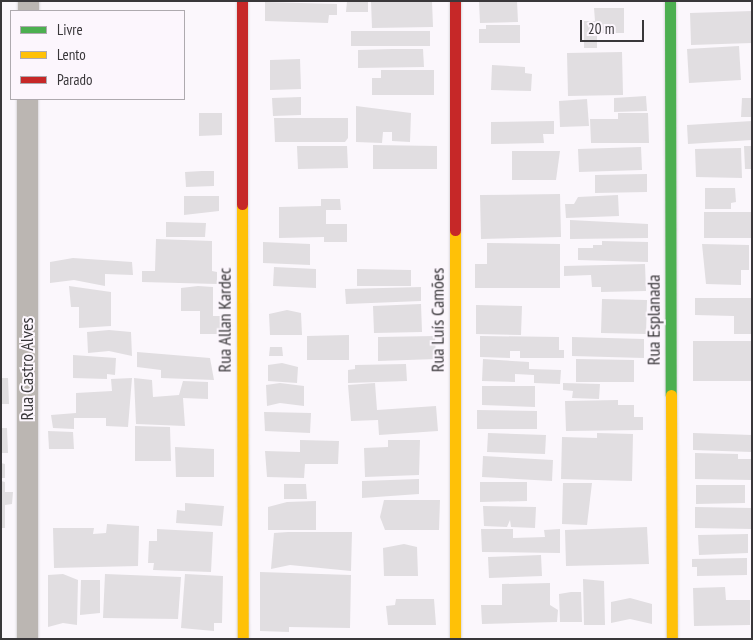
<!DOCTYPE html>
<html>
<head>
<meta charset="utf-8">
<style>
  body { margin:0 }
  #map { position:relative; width:753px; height:640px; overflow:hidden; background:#fbf7fc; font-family:"PT Sans Narrow",sans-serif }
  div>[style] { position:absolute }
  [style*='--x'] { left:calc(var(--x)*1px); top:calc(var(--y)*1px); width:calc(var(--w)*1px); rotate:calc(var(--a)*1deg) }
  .building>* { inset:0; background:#e1dee1 }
  .roads { filter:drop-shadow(0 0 1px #d7d5d8) drop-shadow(0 0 1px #d7d5d8) }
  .street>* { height:21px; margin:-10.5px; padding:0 10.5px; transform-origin:10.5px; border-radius:10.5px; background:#bbb6b2 }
  .fast>* { height:11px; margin:-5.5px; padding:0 5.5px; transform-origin:5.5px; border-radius:5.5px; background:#4caf50 }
  .slow>* { height:11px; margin:-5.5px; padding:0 5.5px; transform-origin:5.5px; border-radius:5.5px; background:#ffc107 }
  .jam>* { height:11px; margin:-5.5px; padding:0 5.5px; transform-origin:5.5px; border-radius:5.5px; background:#c62828 }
  span { translate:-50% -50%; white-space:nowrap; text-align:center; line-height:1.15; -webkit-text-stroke:4px #fcf6fd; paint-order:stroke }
  .street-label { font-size:18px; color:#39373a }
  .frame { position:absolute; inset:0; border:2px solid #39373a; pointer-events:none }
  .legend { position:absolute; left:10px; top:10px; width:175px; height:90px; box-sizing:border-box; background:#fcf6fd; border:1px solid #aeaaaf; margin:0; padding:6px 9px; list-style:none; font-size:15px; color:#39373a }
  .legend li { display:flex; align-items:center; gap:10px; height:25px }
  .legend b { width:25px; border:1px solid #aeaaaf }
  .scale { position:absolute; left:580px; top:20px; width:64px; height:22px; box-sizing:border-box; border:2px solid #39373a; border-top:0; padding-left:6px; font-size:15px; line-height:18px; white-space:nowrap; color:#39373a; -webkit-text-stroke:4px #fcf6fd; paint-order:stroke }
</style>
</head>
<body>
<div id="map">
  <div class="building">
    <div style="clip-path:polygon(347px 1px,368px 1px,368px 12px,346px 12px)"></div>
    <div style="clip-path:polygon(371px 1px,432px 1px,433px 27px,372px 28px)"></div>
    <div style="clip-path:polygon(517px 1px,518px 22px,480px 23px,479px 2px)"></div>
    <div style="clip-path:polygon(265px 2px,337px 4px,337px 15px,329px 15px,328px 23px,265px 21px)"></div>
    <div style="clip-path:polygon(594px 8px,624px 8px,624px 33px,597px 33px,597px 48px,584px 48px,584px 21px,595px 21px)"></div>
    <div style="clip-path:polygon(752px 11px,752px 43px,691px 45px,690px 13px)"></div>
    <div style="clip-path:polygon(486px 25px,520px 25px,520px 43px,479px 43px,479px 29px,486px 29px)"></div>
    <div style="clip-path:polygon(351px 31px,430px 31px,430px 46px,351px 46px)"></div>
    <div style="clip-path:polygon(739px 46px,741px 80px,689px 83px,687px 49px)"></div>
    <div style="clip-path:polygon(392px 49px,423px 49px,424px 67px,358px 68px,358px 50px)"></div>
    <div style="clip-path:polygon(622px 52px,623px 95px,568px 96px,567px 53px)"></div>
    <div style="clip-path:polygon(300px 59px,301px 89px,270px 90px,270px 60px)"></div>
    <div style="clip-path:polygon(492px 65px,525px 67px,525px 73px,532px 74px,531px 91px,491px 90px)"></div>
    <div style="clip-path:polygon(381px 70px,434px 70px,434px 95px,372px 95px,372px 78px,381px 78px)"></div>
    <div style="clip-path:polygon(646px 96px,647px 111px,614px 112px,614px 98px)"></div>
    <div style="clip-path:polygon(301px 97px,301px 115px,273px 116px,272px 98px)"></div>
    <div style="clip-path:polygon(742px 98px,752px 98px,752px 117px,741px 117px)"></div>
    <div style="clip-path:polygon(587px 99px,589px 126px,560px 127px,559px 101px)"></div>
    <div style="clip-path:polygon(356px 106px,411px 113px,410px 142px,392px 141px,392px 132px,383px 132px,382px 143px,356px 142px)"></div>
    <div style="clip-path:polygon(199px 113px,222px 113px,222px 135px,199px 136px)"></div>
    <div style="clip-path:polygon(618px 113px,648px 113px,649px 143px,591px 143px,590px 119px,618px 119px)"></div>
    <div style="clip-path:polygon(274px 118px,348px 118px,348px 138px,345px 142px,275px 142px)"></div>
    <div style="clip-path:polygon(554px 121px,554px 134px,543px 134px,544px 143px,491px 144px,491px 122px)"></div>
    <div style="clip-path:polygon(752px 121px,752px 140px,688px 144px,687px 125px)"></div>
    <div style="clip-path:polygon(373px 145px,437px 146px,437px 169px,373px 169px)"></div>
    <div style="clip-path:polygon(297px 146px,347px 146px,348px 168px,298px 169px)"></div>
    <div style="clip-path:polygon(744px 146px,752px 146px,752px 169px,745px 169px)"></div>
    <div style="clip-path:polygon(641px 147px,642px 170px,579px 172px,578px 149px)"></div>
    <div style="clip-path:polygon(741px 148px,742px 178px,696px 177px,695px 149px)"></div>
    <div style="clip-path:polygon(512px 151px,560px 151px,556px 180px,512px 180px)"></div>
    <div style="clip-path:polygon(202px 171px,214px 171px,214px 186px,186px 187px,185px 172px)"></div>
    <div style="clip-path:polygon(647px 174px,647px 192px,595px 193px,595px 175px)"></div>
    <div style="clip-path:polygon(705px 188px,735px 188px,736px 202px,731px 203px,731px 209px,705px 209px)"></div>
    <div style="clip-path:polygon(560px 194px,561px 237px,481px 239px,480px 195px)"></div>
    <div style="clip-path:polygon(618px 195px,619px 216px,566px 218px,565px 204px,574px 204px,578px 197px)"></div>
    <div style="clip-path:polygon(184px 196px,219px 196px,219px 211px,184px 215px)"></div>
    <div style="clip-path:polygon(321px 199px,340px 199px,341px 210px,326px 210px,326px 224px,347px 224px,347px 242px,324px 242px,324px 237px,279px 238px,279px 207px,321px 206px)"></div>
    <div style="clip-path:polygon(704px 212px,752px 212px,752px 238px,704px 238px)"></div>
    <div style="clip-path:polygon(570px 220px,648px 224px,648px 238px,570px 239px)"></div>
    <div style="clip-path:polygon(166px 222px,206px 223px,205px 237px,166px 237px)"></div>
    <div style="clip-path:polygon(156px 239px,212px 241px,212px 271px,217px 272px,217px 284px,142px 282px,142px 271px,155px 271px)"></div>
    <div style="clip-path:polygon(602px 241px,648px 242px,648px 262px,578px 260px,578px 248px,593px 248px,593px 245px,602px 245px)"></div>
    <div style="clip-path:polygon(263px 242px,310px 244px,310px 265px,263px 263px)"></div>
    <div style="clip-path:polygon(487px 243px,560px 244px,560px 288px,475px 288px,475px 264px,487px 264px)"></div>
    <div style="clip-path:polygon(702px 244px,749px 245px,749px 270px,741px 270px,741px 285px,706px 284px)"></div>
    <div style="clip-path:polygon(73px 258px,132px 262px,133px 275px,105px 274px,105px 286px,74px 280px,50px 283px,50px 262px)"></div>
    <div style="clip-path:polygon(645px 264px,646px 291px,601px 292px,601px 287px,592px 287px,591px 275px,564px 276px,564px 266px)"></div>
    <div style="clip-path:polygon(274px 267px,316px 269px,316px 288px,273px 286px)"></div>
    <div style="clip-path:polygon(357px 269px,411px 270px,411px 286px,357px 286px)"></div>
    <div style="clip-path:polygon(69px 286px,111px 292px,111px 326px,79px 328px,79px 307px,71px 307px)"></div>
    <div style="clip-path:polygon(198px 286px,213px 287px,213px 316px,223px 316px,224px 334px,200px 334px,200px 311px,181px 311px,181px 288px)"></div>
    <div style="clip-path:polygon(421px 287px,421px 301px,346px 304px,345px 289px)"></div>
    <div style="clip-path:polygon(695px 298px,752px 298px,752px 334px,734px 334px,734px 316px,695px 315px)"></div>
    <div style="clip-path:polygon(602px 299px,647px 300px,646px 334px,601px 333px)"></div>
    <div style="clip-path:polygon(421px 304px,422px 332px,374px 333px,373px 306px)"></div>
    <div style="clip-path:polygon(476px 305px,522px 306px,521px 335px,476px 334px)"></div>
    <div style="clip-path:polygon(287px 310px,301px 313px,302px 335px,270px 335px,269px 314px)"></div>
    <div style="clip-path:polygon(109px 330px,131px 332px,132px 356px,109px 351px,88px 353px,87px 332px)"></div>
    <div style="clip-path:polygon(349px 335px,349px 360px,307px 360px,307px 336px)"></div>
    <div style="clip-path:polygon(435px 336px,436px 359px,378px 361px,378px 337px)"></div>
    <div style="clip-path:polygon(480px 336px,559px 337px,559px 350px,564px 350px,564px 358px,520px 358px,520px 351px,510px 351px,510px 358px,480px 357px)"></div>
    <div style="clip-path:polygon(572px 337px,644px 339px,644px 358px,572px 356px)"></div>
    <div style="clip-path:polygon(693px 341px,752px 341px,752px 381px,693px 381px)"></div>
    <div style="clip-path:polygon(270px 347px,282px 347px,283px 356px,269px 356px)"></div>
    <div style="clip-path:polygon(137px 352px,210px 358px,214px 380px,161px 378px,161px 370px,137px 367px)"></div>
    <div style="clip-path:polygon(73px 355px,116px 358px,115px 375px,107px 374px,107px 379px,73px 378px)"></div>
    <div style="clip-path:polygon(483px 359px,529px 362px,529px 369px,561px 370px,560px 384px,534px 383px,534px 375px,515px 374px,515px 382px,482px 381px)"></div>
    <div style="clip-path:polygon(576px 359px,634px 360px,634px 382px,576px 382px)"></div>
    <div style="clip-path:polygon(282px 363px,298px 367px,297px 383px,268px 381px,268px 365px)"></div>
    <div style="clip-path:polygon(406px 364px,407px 381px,348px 383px,348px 370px,355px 369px,355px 365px)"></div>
    <div style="clip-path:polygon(1px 378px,8px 378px,9px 404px,1px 404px)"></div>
    <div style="clip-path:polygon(132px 378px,128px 427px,106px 426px,106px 418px,74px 418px,74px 429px,53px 428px,51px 415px,76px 413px,76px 393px,112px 391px,111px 379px)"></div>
    <div style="clip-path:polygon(134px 378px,152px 380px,153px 397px,179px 395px,183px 381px,208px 382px,208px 399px,183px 398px,185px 426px,136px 424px)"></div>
    <div style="clip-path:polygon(280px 383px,304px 386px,304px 406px,280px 403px,267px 406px,266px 385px)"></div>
    <div style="clip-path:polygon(375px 383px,377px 410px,436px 406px,438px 431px,379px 435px,378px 420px,351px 421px,348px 385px)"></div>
    <div style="clip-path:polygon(563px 383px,600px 384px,599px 399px,572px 398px,573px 391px,563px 390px)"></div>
    <div style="clip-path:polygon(482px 386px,535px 386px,535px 407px,482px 405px)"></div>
    <div style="clip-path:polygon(618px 400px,618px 405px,634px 405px,634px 417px,643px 417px,643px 430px,566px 431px,565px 401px)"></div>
    <div style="clip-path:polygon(477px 410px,537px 411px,537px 429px,477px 429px)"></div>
    <div style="clip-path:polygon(264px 412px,311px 413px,310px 433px,265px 431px)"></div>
    <div style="clip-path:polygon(135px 426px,170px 427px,171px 461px,135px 461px)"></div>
    <div style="clip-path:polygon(1px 428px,7px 428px,8px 453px,1px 453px)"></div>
    <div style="clip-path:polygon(48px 431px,73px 432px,74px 449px,49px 449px)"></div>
    <div style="clip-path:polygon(488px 433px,546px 435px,545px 454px,487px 452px)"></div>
    <div style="clip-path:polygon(597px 433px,633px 434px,632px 481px,561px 479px,562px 437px,597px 438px)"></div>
    <div style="clip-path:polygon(693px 433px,752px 435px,752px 452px,693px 450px)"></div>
    <div style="clip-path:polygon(300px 440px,339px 441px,338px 464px,305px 464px,304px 478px,267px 477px,265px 451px,300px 452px)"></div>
    <div style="clip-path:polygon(388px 440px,420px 440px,419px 475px,365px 477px,364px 448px,388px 447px)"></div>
    <div style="clip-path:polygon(175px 447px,214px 449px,214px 477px,176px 477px)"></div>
    <div style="clip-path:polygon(695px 453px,738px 454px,738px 459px,752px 459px,752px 480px,695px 479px)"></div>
    <div style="clip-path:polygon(483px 456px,553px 460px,552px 481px,482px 477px)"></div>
    <div style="clip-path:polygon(1px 463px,5px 464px,5px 478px,1px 478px)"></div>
    <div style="clip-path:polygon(419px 479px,419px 494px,362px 498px,362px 481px)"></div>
    <div style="clip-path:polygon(1px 481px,5px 482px,5px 492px,13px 492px,12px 504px,5px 505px,5px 528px,1px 528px)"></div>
    <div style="clip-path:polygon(480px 482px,527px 482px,527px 501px,480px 502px)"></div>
    <div style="clip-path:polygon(563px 483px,592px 483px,587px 525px,562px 524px)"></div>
    <div style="clip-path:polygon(284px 484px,306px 484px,307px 499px,284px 499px)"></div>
    <div style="clip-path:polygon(696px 485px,745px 485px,745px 503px,696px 504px)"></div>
    <div style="clip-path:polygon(384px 500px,440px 500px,439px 530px,385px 530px,380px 517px)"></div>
    <div style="clip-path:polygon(316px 501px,316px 530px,268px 530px,268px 507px,287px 502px)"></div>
    <div style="clip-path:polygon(185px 503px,224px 506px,222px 526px,176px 523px,177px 510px,185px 511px)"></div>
    <div style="clip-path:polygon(483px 506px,536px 507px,535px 528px,511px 527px,510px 520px,507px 527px,484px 526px)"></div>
    <div style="clip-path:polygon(695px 507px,752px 508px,752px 529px,695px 528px)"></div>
    <div style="clip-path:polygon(107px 524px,139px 526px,138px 566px,54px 568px,53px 528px,94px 528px,93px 534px,106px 533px)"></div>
    <div style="clip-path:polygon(647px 527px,649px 564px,566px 566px,565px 530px)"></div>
    <div style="clip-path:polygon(157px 529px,213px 532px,211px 572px,153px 570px,154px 563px,148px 563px,149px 541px,157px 541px)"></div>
    <div style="clip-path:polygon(481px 529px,513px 529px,513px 538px,545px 537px,544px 530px,560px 529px,560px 553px,482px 552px)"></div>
    <div style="clip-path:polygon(288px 532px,352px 532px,351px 571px,290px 565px,271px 569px,274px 533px)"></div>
    <div style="clip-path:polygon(748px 534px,748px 553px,699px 555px,698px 535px)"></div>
    <div style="clip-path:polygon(404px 544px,417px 547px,418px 576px,384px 576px,383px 548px)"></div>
    <div style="clip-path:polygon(541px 555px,542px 576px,489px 578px,488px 557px)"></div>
    <div style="clip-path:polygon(747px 558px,747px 575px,697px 576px,697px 567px,692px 567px,692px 559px)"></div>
    <div style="clip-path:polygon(260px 572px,351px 575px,350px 628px,289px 627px,289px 632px,260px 631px)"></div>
    <div style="clip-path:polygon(63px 574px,78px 580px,77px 625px,63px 623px,48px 627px,48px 575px)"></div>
    <div style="clip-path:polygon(105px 574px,181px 577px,178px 619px,103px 618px)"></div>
    <div style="clip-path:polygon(185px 574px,223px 576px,222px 623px,214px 623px,214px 631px,181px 628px)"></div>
    <div style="clip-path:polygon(583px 579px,604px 581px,605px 625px,584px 625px)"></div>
    <div style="clip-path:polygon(81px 580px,100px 580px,100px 613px,80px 615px)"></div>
    <div style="clip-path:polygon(550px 583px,550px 605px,558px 610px,557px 622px,482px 624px,481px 605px,502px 605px,502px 584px)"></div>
    <div style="clip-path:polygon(725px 587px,726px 600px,750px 600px,750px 625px,694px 626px,693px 588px)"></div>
    <div style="clip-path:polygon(571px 592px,581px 592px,582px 622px,560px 622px,559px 594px)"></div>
    <div style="clip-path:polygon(630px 598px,652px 604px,652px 624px,630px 619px,611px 623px,611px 602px)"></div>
    <div style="clip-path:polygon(396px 599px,434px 599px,436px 625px,388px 625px,386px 606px,395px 605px)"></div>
  </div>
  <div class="roads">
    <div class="street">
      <div style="--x:28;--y:11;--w:10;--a:-90"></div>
      <div style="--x:27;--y:639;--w:540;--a:-90"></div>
    </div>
    <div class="fast">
      <div style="--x:670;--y:1;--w:394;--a:89.9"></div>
    </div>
    <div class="slow">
      <div style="--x:242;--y:204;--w:435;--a:89.9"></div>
      <div style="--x:455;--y:230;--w:409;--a:90"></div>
      <div style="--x:671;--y:395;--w:244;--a:89.8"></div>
    </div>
    <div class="jam">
      <div style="--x:242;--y:1;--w:203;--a:90"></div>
      <div style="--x:455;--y:1;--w:229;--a:90"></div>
    </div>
  </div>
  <div class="street-label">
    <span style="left:225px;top:320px;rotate:-90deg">Rua Allan Kardec</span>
    <span style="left:438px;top:320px;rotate:-90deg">Rua Luís Camões</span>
    <span style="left:654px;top:320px;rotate:-90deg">Rua Esplanada</span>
    <span style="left:27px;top:369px;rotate:-90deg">Rua Castro Alves</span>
  </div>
  <div class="frame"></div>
  <ul class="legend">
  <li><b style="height:6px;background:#4caf50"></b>Livre</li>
  <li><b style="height:6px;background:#ffc107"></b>Lento</li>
  <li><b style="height:6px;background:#c62828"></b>Parado</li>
  </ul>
  <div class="scale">20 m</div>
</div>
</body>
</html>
